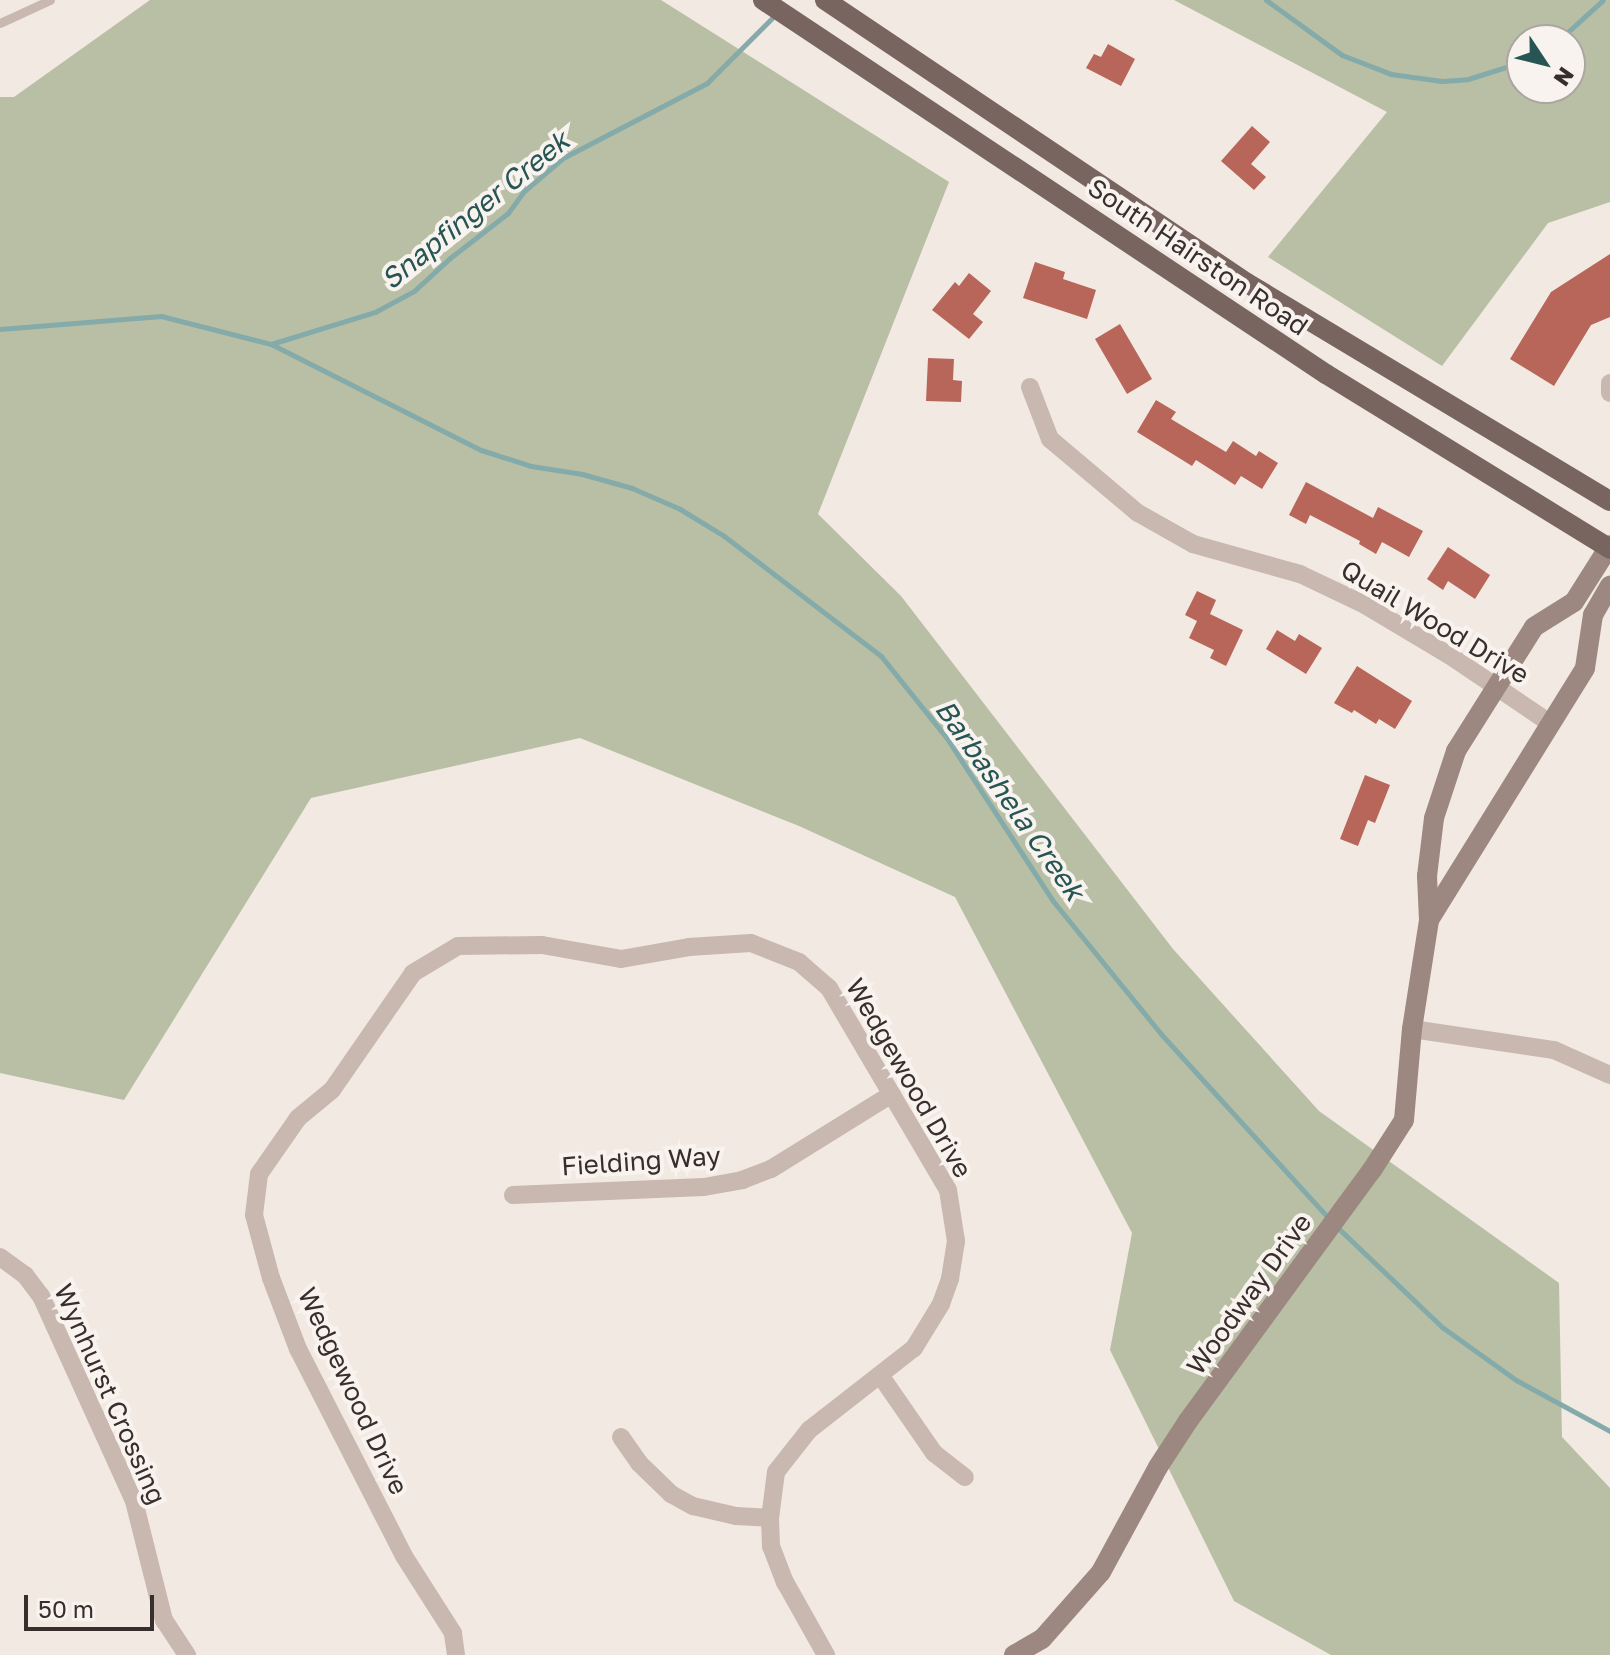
<!DOCTYPE html>
<html>
<head>
<meta charset="utf-8">
<style>
  body { margin:0 }
  #map { position:relative; width:1610px; height:1655px; overflow:hidden; background:#f1e9e2; font-family:"Golos Text",sans-serif }
  div>[style] { position:absolute }
  [style*='--x'] { left:calc(var(--x)*1px); top:calc(var(--y)*1px); width:calc(var(--w)*1px); rotate:calc(var(--a)*1deg) }
  .green>* { inset:0; background:#b9bfa4 }
  .stream>* { height:5px; margin:-2.5px; padding:0 2.5px; transform-origin:2.5px; border-radius:2.5px; background:#84aba9 }
  .building>* { inset:0; background:#b86659 }
  .lane>* { height:9px; margin:-4.5px; padding:0 4.5px; transform-origin:4.5px; border-radius:4.5px; background:#c8b8af }
  .street>* { height:18px; margin:-9px; padding:0 9px; transform-origin:9px; border-radius:9px; background:#c8b8af }
  .secondary>* { height:20px; margin:-10px; padding:0 10px; transform-origin:10px; border-radius:10px; background:#9c8881 }
  .primary>* { height:20px; margin:-10px; padding:0 10px; transform-origin:10px; border-radius:10px; background:#78655f }
  span { translate:-50% -50%; white-space:nowrap; text-align:center; line-height:1.15; -webkit-text-stroke:8px #f9f3ef; paint-order:stroke }
  .street-label { font-size:26px; color:#382f2c }
  .water-label { font-size:28px; color:#265553; font-style:italic }
  .north { position:absolute; left:1506px; top:24px; width:80px; height:80px; box-sizing:border-box; background:#f9f3ef; border:2px solid #aca5a1; border-radius:50%; rotate:125deg; font-size:22px; font-weight:700; line-height:32px; text-align:center; color:#382f2c }
  .north::after { content:''; display:block; margin:auto; width:28px; height:36px; background:#265553; clip-path:polygon(50% 0,100% 100%,50% 72%,0 100%) }
  .scale { position:absolute; left:24px; top:1595px; width:130px; height:36px; box-sizing:border-box; border:4px solid #382f2c; border-top:0; padding-left:10px; font-size:24px; line-height:28px; white-space:nowrap; color:#382f2c; -webkit-text-stroke:6px #f9f3ef; paint-order:stroke }
</style>
</head>
<body>
<div id="map">
  <div class="green">
    <div style="clip-path:polygon(150px 0,661px 0,949px 182px,818px 514px,901px 596px,1173px 949px,1319px 1111px,1559px 1283px,1562px 1437px,1610px 1488px,1610px 1655px,1331px 1655px,1234px 1601px,1110px 1350px,1132px 1233px,955px 897px,799px 826px,580px 738px,311px 798px,124px 1100px,0 1073px,0 97px,14px 97px)"></div>
    <div style="clip-path:polygon(evenodd,1174px 0,1610px 0,1610px 202px,1548px 223px,1442px 366px,1268px 257px,1387px 112px,1174px 0,1570px 40px,1570px 88px,1522px 88px,1522px 40px,1570px 40px)"></div>
  </div>
  <div class="stream">
    <div style="--x:1266;--y:0;--w:94;--a:35.9"></div>
    <div style="--x:1342;--y:55;--w:53;--a:21.2"></div>
    <div style="--x:1391;--y:74;--w:51;--a:7.8"></div>
    <div style="--x:1442;--y:81;--w:26;--a:-4"></div>
    <div style="--x:1468;--y:79;--w:57;--a:-17.5"></div>
    <div style="--x:1559;--y:40;--w:59;--a:-42.3"></div>
    <div style="--x:0;--y:329;--w:162;--a:-4.6"></div>
    <div style="--x:161;--y:316;--w:114;--a:14.3"></div>
    <div style="--x:271;--y:344;--w:109;--a:-17.1"></div>
    <div style="--x:375;--y:312;--w:44;--a:-28.3"></div>
    <div style="--x:414;--y:291;--w:49;--a:-42.5"></div>
    <div style="--x:450;--y:258;--w:73;--a:-37.8"></div>
    <div style="--x:508;--y:213;--w:26;--a:-54"></div>
    <div style="--x:523;--y:192;--w:52;--a:-40.4"></div>
    <div style="--x:563;--y:158;--w:162;--a:-27.5"></div>
    <div style="--x:707;--y:83;--w:98;--a:-45"></div>
    <div style="--x:271;--y:344;--w:235;--a:26.8"></div>
    <div style="--x:481;--y:450;--w:52;--a:17.7"></div>
    <div style="--x:531;--y:466;--w:52;--a:8.9"></div>
    <div style="--x:582;--y:474;--w:52;--a:15.6"></div>
    <div style="--x:632;--y:488;--w:52;--a:23.6"></div>
    <div style="--x:680;--y:509;--w:52;--a:31.5"></div>
    <div style="--x:724;--y:536;--w:198;--a:37.4"></div>
    <div style="--x:881;--y:656;--w:104;--a:51.3"></div>
    <div style="--x:946;--y:737;--w:196;--a:56.9"></div>
    <div style="--x:1053;--y:901;--w:171;--a:50.9"></div>
    <div style="--x:1161;--y:1034;--w:251;--a:47.7"></div>
    <div style="--x:1337;--y:1227;--w:145;--a:43.6"></div>
    <div style="--x:1442;--y:1327;--w:91;--a:35.6"></div>
    <div style="--x:1516;--y:1380;--w:107;--a:28.5"></div>
  </div>
  <div class="building">
    <div style="clip-path:polygon(1108px 44px,1135px 59px,1121px 86px,1086px 68px,1094px 54px,1101px 57px)"></div>
    <div style="clip-path:polygon(1252px 126px,1270px 142px,1251px 164px,1266px 177px,1254px 190px,1221px 161px)"></div>
    <div style="clip-path:polygon(1610px 254px,1610px 317px,1591px 325px,1554px 386px,1510px 359px,1551px 292px)"></div>
    <div style="clip-path:polygon(1035px 262px,1065px 272px,1063px 279px,1096px 290px,1087px 319px,1023px 298px)"></div>
    <div style="clip-path:polygon(969px 273px,991px 291px,973px 314px,983px 322px,969px 339px,932px 310px,955px 282px,959px 286px)"></div>
    <div style="clip-path:polygon(1120px 324px,1152px 379px,1127px 394px,1095px 339px)"></div>
    <div style="clip-path:polygon(928px 358px,954px 359px,953px 380px,962px 381px,961px 402px,926px 401px)"></div>
    <div style="clip-path:polygon(1156px 400px,1176px 412px,1171px 419px,1226px 452px,1233px 441px,1256px 456px,1259px 451px,1278px 463px,1262px 489px,1241px 476px,1235px 485px,1196px 460px,1192px 466px,1137px 432px)"></div>
    <div style="clip-path:polygon(1306px 482px,1373px 518px,1378px 507px,1423px 531px,1409px 557px,1382px 542px,1376px 554px,1359px 544px,1360px 541px,1310px 515px,1306px 524px,1289px 515px)"></div>
    <div style="clip-path:polygon(1448px 547px,1490px 575px,1475px 599px,1448px 581px,1443px 590px,1427px 579px)"></div>
    <div style="clip-path:polygon(1197px 591px,1216px 600px,1210px 614px,1243px 630px,1226px 666px,1210px 658px,1214px 650px,1189px 638px,1197px 621px,1185px 615px)"></div>
    <div style="clip-path:polygon(1277px 630px,1295px 641px,1299px 634px,1322px 648px,1306px 674px,1266px 649px)"></div>
    <div style="clip-path:polygon(1357px 666px,1412px 701px,1395px 729px,1379px 719px,1376px 724px,1354px 710px,1352px 713px,1334px 703px)"></div>
    <div style="clip-path:polygon(1365px 775px,1390px 785px,1375px 823px,1368px 820px,1358px 846px,1340px 839px)"></div>
  </div>
  <div class="lane">
    <div style="--x:0;--y:23;--w:55;--a:-24.7"></div>
  </div>
  <div class="street">
    <div style="--x:1610;--y:383;--w:10;--a:90"></div>
    <div style="--x:1030;--y:387;--w:56;--a:69"></div>
    <div style="--x:1050;--y:439;--w:115;--a:40.1"></div>
    <div style="--x:1138;--y:513;--w:63;--a:29.4"></div>
    <div style="--x:1193;--y:544;--w:111;--a:15.7"></div>
    <div style="--x:1300;--y:574;--w:72;--a:25.5"></div>
    <div style="--x:1365;--y:605;--w:98;--a:30.8"></div>
    <div style="--x:1449;--y:655;--w:122;--a:34"></div>
    <div style="--x:1412;--y:1029;--w:144;--a:8.4"></div>
    <div style="--x:1554;--y:1050;--w:61;--a:24.1"></div>
    <div style="--x:513;--y:1195;--w:191;--a:-2.4"></div>
    <div style="--x:704;--y:1187;--w:39;--a:-10"></div>
    <div style="--x:742;--y:1180;--w:31;--a:-21"></div>
    <div style="--x:771;--y:1169;--w:142;--a:-31.8"></div>
    <div style="--x:0;--y:1257;--w:31;--a:36"></div>
    <div style="--x:25;--y:1275;--w:26;--a:53"></div>
    <div style="--x:41;--y:1296;--w:225;--a:65.6"></div>
    <div style="--x:134;--y:1501;--w:123;--a:75.9"></div>
    <div style="--x:164;--y:1620;--w:42;--a:56.7"></div>
    <div style="--x:880;--y:1375;--w:95;--a:55.3"></div>
    <div style="--x:934;--y:1453;--w:39;--a:38"></div>
    <div style="--x:621;--y:1437;--w:32;--a:55"></div>
    <div style="--x:639;--y:1463;--w:45;--a:44.1"></div>
    <div style="--x:671;--y:1494;--w:25;--a:29"></div>
    <div style="--x:693;--y:1506;--w:44;--a:13.1"></div>
    <div style="--x:736;--y:1516;--w:34;--a:3"></div>
    <div style="--x:456;--y:1655;--w:22;--a:-98"></div>
    <div style="--x:453;--y:1633;--w:91;--a:-122.5"></div>
    <div style="--x:404;--y:1556;--w:233;--a:-117.1"></div>
    <div style="--x:298;--y:1349;--w:76;--a:-110.8"></div>
    <div style="--x:271;--y:1278;--w:65;--a:-105.1"></div>
    <div style="--x:254;--y:1215;--w:41;--a:-83"></div>
    <div style="--x:259;--y:1174;--w:68;--a:-55.1"></div>
    <div style="--x:298;--y:1118;--w:44;--a:-39.5"></div>
    <div style="--x:332;--y:1090;--w:142;--a:-55.3"></div>
    <div style="--x:413;--y:973;--w:52;--a:-31"></div>
    <div style="--x:458;--y:946;--w:84;--a:-0.7"></div>
    <div style="--x:542;--y:945;--w:80;--a:10"></div>
    <div style="--x:621;--y:959;--w:69;--a:-10"></div>
    <div style="--x:689;--y:947;--w:62;--a:-3.7"></div>
    <div style="--x:751;--y:943;--w:52;--a:21.6"></div>
    <div style="--x:799;--y:962;--w:40;--a:41"></div>
    <div style="--x:829;--y:988;--w:234;--a:59.5"></div>
    <div style="--x:948;--y:1190;--w:52;--a:81.1"></div>
    <div style="--x:956;--y:1241;--w:38;--a:99"></div>
    <div style="--x:950;--y:1279;--w:27;--a:110"></div>
    <div style="--x:941;--y:1304;--w:52;--a:121.5"></div>
    <div style="--x:914;--y:1348;--w:133;--a:142"></div>
    <div style="--x:809;--y:1430;--w:53;--a:128.2"></div>
    <div style="--x:776;--y:1472;--w:46;--a:97.4"></div>
    <div style="--x:770;--y:1518;--w:28;--a:88"></div>
    <div style="--x:771;--y:1546;--w:39;--a:69"></div>
    <div style="--x:785;--y:1582;--w:84;--a:60.7"></div>
  </div>
  <div class="secondary">
    <div style="--x:1429;--y:920;--w:296;--a:-58.2"></div>
    <div style="--x:1585;--y:668;--w:54;--a:-81.4"></div>
    <div style="--x:1593;--y:615;--w:34;--a:-60"></div>
    <div style="--x:1014;--y:1655;--w:32;--a:-30"></div>
    <div style="--x:1042;--y:1639;--w:89;--a:-48.6"></div>
    <div style="--x:1101;--y:1572;--w:119;--a:-61.5"></div>
    <div style="--x:1158;--y:1467;--w:55;--a:-56.9"></div>
    <div style="--x:1188;--y:1421;--w:311;--a:-53.8"></div>
    <div style="--x:1372;--y:1170;--w:59;--a:-57.4"></div>
    <div style="--x:1404;--y:1120;--w:91;--a:-85"></div>
    <div style="--x:1412;--y:1029;--w:110;--a:-81.1"></div>
    <div style="--x:1429;--y:920;--w:44;--a:-92.6"></div>
    <div style="--x:1427;--y:876;--w:58;--a:-83.1"></div>
    <div style="--x:1434;--y:818;--w:71;--a:-71.8"></div>
    <div style="--x:1456;--y:751;--w:146;--a:-57.8"></div>
    <div style="--x:1534;--y:627;--w:47;--a:-32"></div>
    <div style="--x:1574;--y:602;--w:67;--a:-57.7"></div>
  </div>
  <div class="primary">
    <div style="--x:763;--y:0;--w:676;--a:33.6"></div>
    <div style="--x:1326;--y:374;--w:334;--a:31.6"></div>
    <div style="--x:825;--y:0;--w:508;--a:33.85"></div>
    <div style="--x:1247;--y:283;--w:423;--a:31"></div>
  </div>
  <div class="street-label">
    <span style="left:1198px;top:257px;rotate:34deg">South Hairston Road</span>
    <span style="left:1435px;top:622px;rotate:31deg">Quail Wood Drive</span>
    <span style="left:909px;top:1078px;rotate:60deg">Wedgewood Drive</span>
    <span style="left:641px;top:1161px;rotate:-4deg">Fielding Way</span>
    <span style="left:1249px;top:1294px;rotate:-54deg">Woodway Drive</span>
    <span style="left:353px;top:1391px;rotate:65deg">Wedgewood Drive</span>
    <span style="left:110px;top:1394px;rotate:66deg">Wynhurst Crossing</span>
  </div>
  <div class="water-label">
    <span style="left:475px;top:210px;rotate:-39deg">Snapfinger Creek</span>
    <span style="left:1010px;top:800px;rotate:55deg">Barbashela Creek</span>
  </div>
  <div class="north">N</div>
  <div class="scale">50 m</div>
</div>
</body>
</html>
